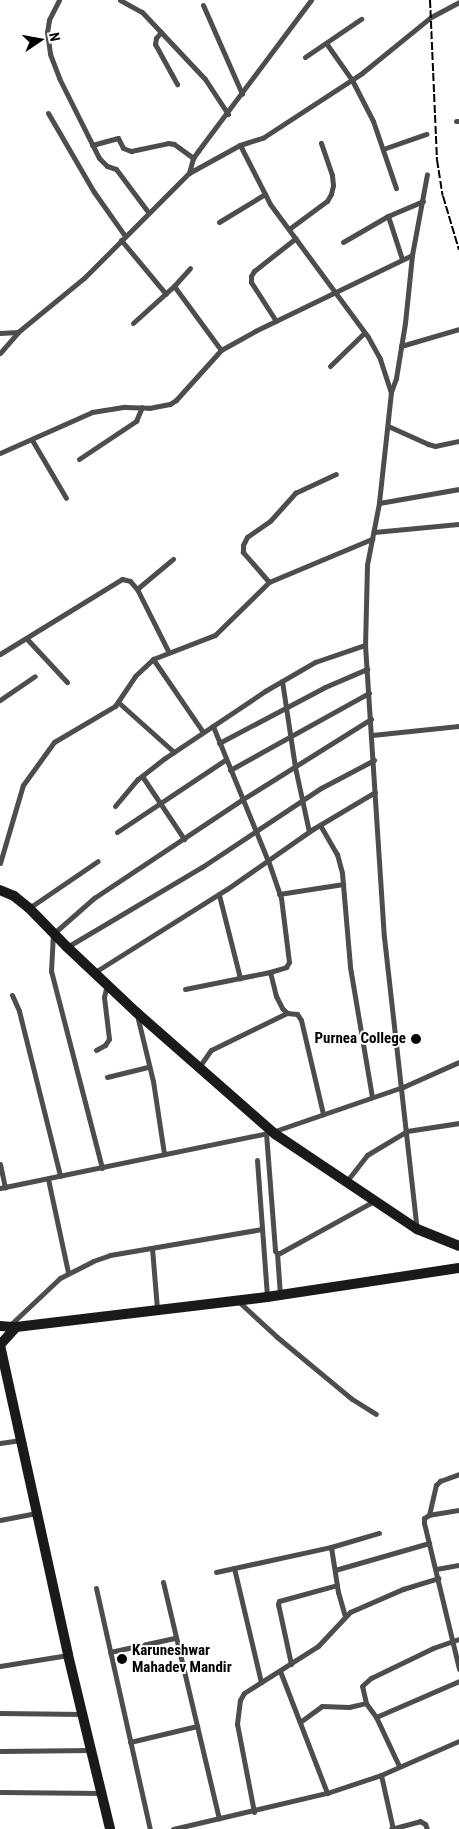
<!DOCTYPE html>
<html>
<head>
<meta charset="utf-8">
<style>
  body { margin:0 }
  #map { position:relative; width:459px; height:1829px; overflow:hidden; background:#fff; font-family:"Roboto Condensed",sans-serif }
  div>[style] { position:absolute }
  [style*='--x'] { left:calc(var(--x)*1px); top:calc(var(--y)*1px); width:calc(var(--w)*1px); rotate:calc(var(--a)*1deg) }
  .street>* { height:5px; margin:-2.5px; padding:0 2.5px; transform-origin:2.5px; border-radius:2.5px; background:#4d4d4d }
  .secondary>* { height:10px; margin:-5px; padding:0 5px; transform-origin:5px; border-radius:5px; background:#1a1a1a }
  .rail>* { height:2px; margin-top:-1px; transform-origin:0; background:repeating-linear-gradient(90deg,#000 0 8px,transparent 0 10.5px) }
  .dots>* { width:14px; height:14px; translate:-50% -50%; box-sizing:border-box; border:2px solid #fff; border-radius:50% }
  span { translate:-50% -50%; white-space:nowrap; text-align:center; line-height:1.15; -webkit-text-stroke:4px #fff; paint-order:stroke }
  .poi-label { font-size:15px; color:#000; font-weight:700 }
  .right { translate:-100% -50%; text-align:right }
  .left { translate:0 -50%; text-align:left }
  .north { position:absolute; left:15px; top:15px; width:50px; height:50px; -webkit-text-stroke:4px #fff; paint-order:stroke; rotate:78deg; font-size:14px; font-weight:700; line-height:20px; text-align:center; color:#000 }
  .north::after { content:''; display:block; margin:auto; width:18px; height:22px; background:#000; clip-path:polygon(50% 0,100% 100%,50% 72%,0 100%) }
</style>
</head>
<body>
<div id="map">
  <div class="street">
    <div style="--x:59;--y:0;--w:22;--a:117"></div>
    <div style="--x:49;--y:20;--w:12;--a:99"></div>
    <div style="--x:47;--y:32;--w:22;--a:82"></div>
    <div style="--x:50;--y:54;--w:26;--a:69"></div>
    <div style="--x:59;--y:78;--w:89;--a:63.4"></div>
    <div style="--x:99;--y:158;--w:11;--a:45"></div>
    <div style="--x:107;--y:166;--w:9;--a:18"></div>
    <div style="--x:116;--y:169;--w:54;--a:53.3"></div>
    <div style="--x:120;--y:0;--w:25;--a:29"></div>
    <div style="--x:142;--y:12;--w:92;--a:46.8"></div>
    <div style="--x:205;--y:79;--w:42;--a:56.7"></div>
    <div style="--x:203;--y:5;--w:97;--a:66.3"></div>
    <div style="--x:161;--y:32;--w:8;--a:130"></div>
    <div style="--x:156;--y:38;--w:6;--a:99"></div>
    <div style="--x:155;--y:44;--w:46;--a:61.2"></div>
    <div style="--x:326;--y:43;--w:45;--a:54.9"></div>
    <div style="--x:352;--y:80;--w:46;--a:62.9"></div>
    <div style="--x:373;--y:121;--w:71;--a:71.1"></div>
    <div style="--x:305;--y:57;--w:68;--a:-34.2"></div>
    <div style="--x:48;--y:113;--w:91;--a:59.8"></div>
    <div style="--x:94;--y:192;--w:54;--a:54.8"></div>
    <div style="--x:456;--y:121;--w:3;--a:0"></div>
    <div style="--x:92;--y:145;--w:27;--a:-15"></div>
    <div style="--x:118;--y:138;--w:11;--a:63"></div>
    <div style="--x:123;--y:148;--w:9;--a:21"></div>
    <div style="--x:131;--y:151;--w:38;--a:-12"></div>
    <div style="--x:168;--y:143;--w:6;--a:9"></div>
    <div style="--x:174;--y:144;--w:24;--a:36"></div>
    <div style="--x:240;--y:145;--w:66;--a:63"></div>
    <div style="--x:270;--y:204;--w:165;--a:53.6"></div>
    <div style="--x:368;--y:337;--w:25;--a:61"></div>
    <div style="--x:380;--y:359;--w:35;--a:72"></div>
    <div style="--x:391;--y:392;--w:112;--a:96.2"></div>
    <div style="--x:379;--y:503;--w:63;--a:101"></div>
    <div style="--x:367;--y:565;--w:80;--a:91.4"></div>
    <div style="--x:365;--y:645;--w:293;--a:86.3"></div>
    <div style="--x:384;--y:937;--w:294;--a:83.6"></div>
    <div style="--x:383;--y:149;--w:46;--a:-19.2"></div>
    <div style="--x:189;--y:173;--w:16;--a:-75"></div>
    <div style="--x:193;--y:158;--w:9;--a:-54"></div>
    <div style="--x:198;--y:151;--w:189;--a:-53.2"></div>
    <div style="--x:388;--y:216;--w:45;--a:72"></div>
    <div style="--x:219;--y:222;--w:54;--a:-31.3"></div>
    <div style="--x:289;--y:229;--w:47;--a:-36.4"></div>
    <div style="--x:327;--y:201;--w:8;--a:-60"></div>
    <div style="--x:331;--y:194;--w:9;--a:-77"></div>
    <div style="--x:333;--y:185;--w:10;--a:-96"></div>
    <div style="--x:332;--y:175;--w:34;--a:-109"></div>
    <div style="--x:121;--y:240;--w:70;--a:50.2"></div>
    <div style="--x:343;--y:242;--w:52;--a:-30"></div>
    <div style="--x:388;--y:216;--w:38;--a:-23"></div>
    <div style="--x:174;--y:286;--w:79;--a:53.7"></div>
    <div style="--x:276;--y:321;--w:46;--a:-122.7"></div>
    <div style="--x:251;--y:282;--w:6;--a:-90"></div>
    <div style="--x:251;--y:276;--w:6;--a:-59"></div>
    <div style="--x:254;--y:271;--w:53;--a:-38.2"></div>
    <div style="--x:133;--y:323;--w:55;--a:-42.1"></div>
    <div style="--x:174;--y:286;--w:24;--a:-48"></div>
    <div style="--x:0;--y:333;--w:18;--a:-3"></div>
    <div style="--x:401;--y:346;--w:60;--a:-16.3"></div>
    <div style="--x:0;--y:353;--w:28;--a:-49"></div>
    <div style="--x:18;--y:332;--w:85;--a:-39.3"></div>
    <div style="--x:84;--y:278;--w:148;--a:-45"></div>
    <div style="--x:189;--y:173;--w:58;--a:-28.8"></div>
    <div style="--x:240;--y:145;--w:25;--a:-18"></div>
    <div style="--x:264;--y:137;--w:117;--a:-33.1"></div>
    <div style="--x:362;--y:73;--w:89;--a:-39.1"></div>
    <div style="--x:431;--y:17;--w:32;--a:-28"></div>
    <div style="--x:330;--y:366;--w:47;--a:-44.1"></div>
    <div style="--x:391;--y:392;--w:15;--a:-70"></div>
    <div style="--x:396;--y:378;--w:56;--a:-80.7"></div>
    <div style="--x:405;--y:323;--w:68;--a:-84.1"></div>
    <div style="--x:412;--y:255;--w:82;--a:-79.5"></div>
    <div style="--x:388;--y:426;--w:44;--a:24.2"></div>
    <div style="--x:428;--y:444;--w:7;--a:16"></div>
    <div style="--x:435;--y:446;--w:25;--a:-12"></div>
    <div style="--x:32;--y:440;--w:67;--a:59.6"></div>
    <div style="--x:0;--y:453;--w:101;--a:-24"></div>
    <div style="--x:92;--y:412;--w:33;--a:-9"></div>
    <div style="--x:125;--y:407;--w:24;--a:2"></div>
    <div style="--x:149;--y:408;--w:21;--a:-11"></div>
    <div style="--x:170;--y:404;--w:7;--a:-34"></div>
    <div style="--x:176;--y:400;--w:67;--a:-48"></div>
    <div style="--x:221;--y:350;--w:39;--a:-29"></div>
    <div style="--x:255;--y:331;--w:174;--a:-25.8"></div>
    <div style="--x:79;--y:459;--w:69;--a:-33.7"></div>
    <div style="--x:136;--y:421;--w:15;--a:-67"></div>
    <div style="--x:379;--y:503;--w:81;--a:-9.9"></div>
    <div style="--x:374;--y:532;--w:85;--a:-5.4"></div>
    <div style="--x:269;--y:582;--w:40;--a:-131"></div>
    <div style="--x:243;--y:552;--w:7;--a:-90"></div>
    <div style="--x:243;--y:545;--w:9;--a:-63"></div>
    <div style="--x:247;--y:537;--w:28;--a:-35"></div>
    <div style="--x:270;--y:521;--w:38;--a:-48"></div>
    <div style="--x:295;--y:493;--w:45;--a:-24.9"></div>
    <div style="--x:137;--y:589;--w:69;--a:63.4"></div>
    <div style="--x:27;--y:639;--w:59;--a:47.1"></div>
    <div style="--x:0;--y:654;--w:143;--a:-31.6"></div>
    <div style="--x:122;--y:579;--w:8;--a:14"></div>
    <div style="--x:130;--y:581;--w:11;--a:49"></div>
    <div style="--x:137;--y:589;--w:47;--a:-39.8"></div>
    <div style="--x:153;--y:659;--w:88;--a:55.6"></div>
    <div style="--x:282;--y:681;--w:87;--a:81.4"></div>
    <div style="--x:295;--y:767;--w:66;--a:77.8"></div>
    <div style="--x:0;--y:700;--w:42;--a:-34.4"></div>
    <div style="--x:118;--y:702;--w:75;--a:41.8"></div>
    <div style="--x:372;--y:735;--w:87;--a:-5.9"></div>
    <div style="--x:219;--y:743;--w:120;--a:-27.8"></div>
    <div style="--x:325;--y:687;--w:46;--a:-23.2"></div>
    <div style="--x:230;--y:770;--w:159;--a:-29"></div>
    <div style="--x:142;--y:776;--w:76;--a:56.3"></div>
    <div style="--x:115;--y:806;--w:35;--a:-50"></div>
    <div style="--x:138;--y:779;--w:34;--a:-38"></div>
    <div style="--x:165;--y:758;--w:120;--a:-33.8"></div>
    <div style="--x:265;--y:691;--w:58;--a:-30.1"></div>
    <div style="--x:315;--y:662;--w:53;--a:-18.8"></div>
    <div style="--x:320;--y:825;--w:34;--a:60"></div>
    <div style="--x:337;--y:854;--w:20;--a:75"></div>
    <div style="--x:342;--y:873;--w:94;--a:85.1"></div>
    <div style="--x:350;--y:967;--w:132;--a:80.4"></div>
    <div style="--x:117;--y:832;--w:130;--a:-33.7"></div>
    <div style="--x:0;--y:863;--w:81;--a:-73.6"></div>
    <div style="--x:23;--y:785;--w:53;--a:-54.2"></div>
    <div style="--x:54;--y:742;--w:71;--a:-30.5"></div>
    <div style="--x:115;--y:706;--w:36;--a:-56"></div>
    <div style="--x:135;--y:676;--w:25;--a:-43"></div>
    <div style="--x:153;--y:659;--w:66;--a:-21.2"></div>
    <div style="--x:215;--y:635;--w:76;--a:-44.5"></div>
    <div style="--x:269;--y:582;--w:112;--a:-22.7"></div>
    <div style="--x:279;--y:894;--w:65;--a:-8.9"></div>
    <div style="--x:219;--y:895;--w:86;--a:75.8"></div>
    <div style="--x:29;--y:908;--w:83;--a:-34.3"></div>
    <div style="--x:67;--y:947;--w:157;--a:-30.7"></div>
    <div style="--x:202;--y:867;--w:143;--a:-33.6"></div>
    <div style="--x:321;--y:788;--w:60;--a:-27.8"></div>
    <div style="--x:95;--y:972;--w:156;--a:-32.2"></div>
    <div style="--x:227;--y:889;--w:105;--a:-34.9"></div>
    <div style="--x:313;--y:829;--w:72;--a:-30.8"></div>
    <div style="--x:270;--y:972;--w:25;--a:76"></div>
    <div style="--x:276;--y:996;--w:13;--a:63"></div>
    <div style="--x:282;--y:1008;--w:7;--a:45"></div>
    <div style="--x:287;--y:1013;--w:10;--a:6"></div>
    <div style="--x:297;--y:1014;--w:7;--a:56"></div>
    <div style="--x:301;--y:1020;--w:97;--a:76.8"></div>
    <div style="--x:185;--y:989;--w:87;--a:-11.3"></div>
    <div style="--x:270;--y:972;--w:17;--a:-17"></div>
    <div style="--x:286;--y:967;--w:6;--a:-59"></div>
    <div style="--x:289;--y:962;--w:64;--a:-97.1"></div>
    <div style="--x:281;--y:898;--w:39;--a:-109"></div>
    <div style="--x:268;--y:861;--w:146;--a:-112.2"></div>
    <div style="--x:12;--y:995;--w:17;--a:66"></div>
    <div style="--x:19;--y:1011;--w:170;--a:76"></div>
    <div style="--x:137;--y:1015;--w:68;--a:76.4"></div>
    <div style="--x:153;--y:1081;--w:74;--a:81.4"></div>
    <div style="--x:96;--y:1050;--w:10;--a:-29"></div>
    <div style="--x:105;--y:1045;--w:7;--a:-56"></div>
    <div style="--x:109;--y:1039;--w:42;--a:-96.8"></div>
    <div style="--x:104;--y:997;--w:13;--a:-77"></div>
    <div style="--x:199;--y:1067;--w:21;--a:-55"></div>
    <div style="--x:211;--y:1050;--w:85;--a:-26"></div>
    <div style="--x:107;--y:1077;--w:42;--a:-13.7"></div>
    <div style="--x:266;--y:1133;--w:118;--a:85.6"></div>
    <div style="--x:275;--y:1251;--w:4;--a:45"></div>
    <div style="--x:278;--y:1254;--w:110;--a:-28.9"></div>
    <div style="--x:257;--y:1160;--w:137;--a:85.8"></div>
    <div style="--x:0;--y:1164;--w:24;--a:78"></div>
    <div style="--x:102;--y:1168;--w:203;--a:-104.5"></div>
    <div style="--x:51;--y:971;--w:37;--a:-87"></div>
    <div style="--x:53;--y:934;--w:55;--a:-41.3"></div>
    <div style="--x:94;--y:898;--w:179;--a:-33.6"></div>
    <div style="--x:243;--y:799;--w:151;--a:-32"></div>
    <div style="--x:48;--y:1179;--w:95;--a:77.9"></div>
    <div style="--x:346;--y:1182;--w:34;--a:-52"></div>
    <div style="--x:367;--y:1155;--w:47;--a:-31"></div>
    <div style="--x:407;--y:1131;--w:53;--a:-8.7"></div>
    <div style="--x:0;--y:1188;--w:278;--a:-11.6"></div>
    <div style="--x:272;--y:1132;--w:139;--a:-19"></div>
    <div style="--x:403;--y:1087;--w:61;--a:-24.1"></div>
    <div style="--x:152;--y:1248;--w:61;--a:85.3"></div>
    <div style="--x:277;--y:1253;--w:42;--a:85.9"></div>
    <div style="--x:238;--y:1301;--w:53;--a:42.7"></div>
    <div style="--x:277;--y:1337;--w:97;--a:39.6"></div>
    <div style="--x:352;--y:1399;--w:28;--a:32"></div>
    <div style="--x:9;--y:1326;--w:70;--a:-43.3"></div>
    <div style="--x:60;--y:1278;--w:37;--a:-27"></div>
    <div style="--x:93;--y:1261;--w:18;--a:-19"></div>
    <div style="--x:110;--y:1255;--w:154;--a:-9.7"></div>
    <div style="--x:0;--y:1443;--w:21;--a:-8"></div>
    <div style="--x:459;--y:1510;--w:30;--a:171"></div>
    <div style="--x:429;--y:1515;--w:6;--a:149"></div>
    <div style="--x:424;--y:1518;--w:5;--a:90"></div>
    <div style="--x:424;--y:1523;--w:150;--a:76.5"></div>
    <div style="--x:429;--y:1515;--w:31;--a:-77"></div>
    <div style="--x:436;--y:1485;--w:6;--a:-45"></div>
    <div style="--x:440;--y:1481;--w:20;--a:-20"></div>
    <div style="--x:0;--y:1520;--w:37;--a:-11"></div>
    <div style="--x:331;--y:1547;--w:46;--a:81.2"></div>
    <div style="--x:338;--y:1592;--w:25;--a:74"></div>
    <div style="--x:234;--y:1568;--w:117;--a:76.7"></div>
    <div style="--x:436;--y:1569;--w:23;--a:-10"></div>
    <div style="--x:335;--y:1570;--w:98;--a:-16"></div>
    <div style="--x:216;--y:1572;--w:118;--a:-12.3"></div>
    <div style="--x:331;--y:1547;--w:50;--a:-16.3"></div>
    <div style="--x:163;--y:1582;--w:243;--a:76.7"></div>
    <div style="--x:96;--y:1588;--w:247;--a:77.4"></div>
    <div style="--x:110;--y:1652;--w:66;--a:-12.2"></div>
    <div style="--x:291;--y:1664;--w:61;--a:-102.2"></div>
    <div style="--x:278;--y:1604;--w:3;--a:-72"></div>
    <div style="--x:279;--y:1601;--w:60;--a:-15.4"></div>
    <div style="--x:0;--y:1666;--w:69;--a:-9.2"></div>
    <div style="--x:280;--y:1671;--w:131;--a:68.9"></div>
    <div style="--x:0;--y:1713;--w:83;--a:0.7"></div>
    <div style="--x:376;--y:1717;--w:90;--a:-23.4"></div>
    <div style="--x:300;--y:1722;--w:27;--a:-36"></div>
    <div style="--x:322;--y:1706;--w:27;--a:2"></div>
    <div style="--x:349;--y:1707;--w:17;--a:-13"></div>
    <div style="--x:130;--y:1742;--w:69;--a:-13.4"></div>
    <div style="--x:0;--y:1751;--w:91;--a:-0.6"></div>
    <div style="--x:399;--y:1766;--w:54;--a:-115.1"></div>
    <div style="--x:376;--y:1717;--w:17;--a:-126"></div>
    <div style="--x:366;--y:1703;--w:17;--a:-103"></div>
    <div style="--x:362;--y:1686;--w:12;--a:-42"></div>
    <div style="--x:371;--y:1678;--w:69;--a:-25.8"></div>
    <div style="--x:433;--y:1648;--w:28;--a:-19"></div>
    <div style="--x:381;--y:1775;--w:55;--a:77.5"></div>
    <div style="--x:0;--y:1792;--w:102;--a:0.6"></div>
    <div style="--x:254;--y:1812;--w:90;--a:-100.9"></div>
    <div style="--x:237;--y:1724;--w:24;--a:-83"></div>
    <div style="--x:240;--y:1700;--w:8;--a:-60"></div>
    <div style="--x:244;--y:1693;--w:88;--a:-32.4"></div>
    <div style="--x:318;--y:1646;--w:47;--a:-46.7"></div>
    <div style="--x:350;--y:1612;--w:58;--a:-23.5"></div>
    <div style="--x:403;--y:1589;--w:37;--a:-17"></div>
    <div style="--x:173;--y:1829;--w:158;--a:-13.2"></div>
    <div style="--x:327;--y:1793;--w:57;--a:-18.4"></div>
    <div style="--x:381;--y:1775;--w:85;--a:-23.6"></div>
    <div style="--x:391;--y:1829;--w:30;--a:-15"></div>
    <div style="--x:420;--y:1821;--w:6;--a:31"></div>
    <div style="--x:425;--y:1824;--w:5;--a:68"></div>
  </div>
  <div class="secondary">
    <div style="--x:0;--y:890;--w:15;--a:23"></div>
    <div style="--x:14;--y:896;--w:19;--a:39"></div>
    <div style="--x:29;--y:908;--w:54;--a:45.7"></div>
    <div style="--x:67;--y:947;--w:95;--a:43.3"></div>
    <div style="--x:136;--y:1012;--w:185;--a:41.3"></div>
    <div style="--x:275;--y:1134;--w:171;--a:33.8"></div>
    <div style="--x:417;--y:1229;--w:45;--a:22"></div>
    <div style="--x:0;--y:1326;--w:16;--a:4"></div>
    <div style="--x:16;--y:1327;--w:253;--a:-6.8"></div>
    <div style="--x:267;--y:1297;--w:194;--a:-8.6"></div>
    <div style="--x:0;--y:1345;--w:317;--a:77.6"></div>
    <div style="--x:68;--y:1655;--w:179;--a:76.4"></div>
    <div style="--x:0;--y:1345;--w:24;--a:-48"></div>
  </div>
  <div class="rail">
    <div style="--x:430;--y:0;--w:160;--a:87.5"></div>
    <div style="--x:437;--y:160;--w:36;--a:81"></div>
    <div style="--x:443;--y:196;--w:56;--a:73.5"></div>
  </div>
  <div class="dots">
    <div style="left:416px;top:1039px;background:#000"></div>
    <div style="left:122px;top:1659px;background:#000"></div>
  </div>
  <div class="poi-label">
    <span class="right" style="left:406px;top:1039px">Purnea College</span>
    <span class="left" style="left:132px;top:1659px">Karuneshwar<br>Mahadev Mandir</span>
  </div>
  <div class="north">N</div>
</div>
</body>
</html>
